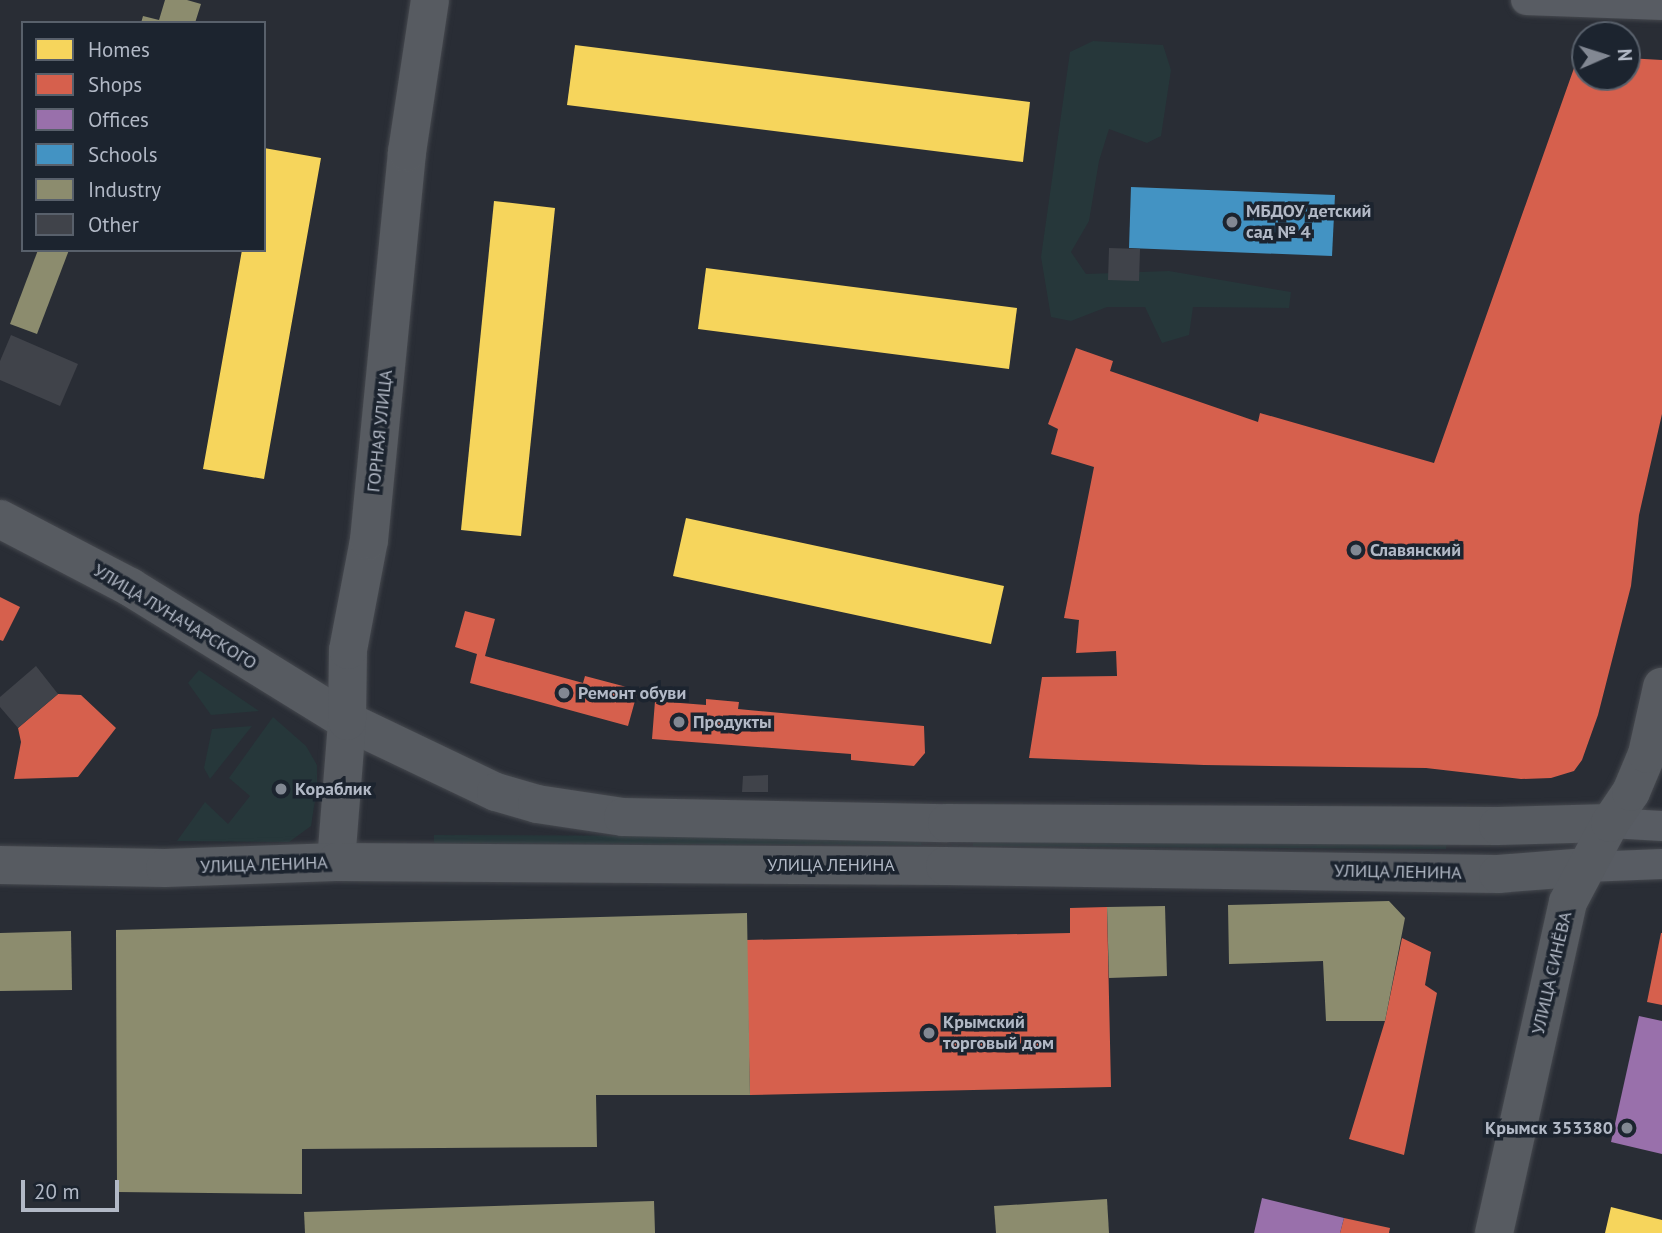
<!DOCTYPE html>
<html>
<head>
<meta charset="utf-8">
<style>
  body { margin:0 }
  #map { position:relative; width:1662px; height:1233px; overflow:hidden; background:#292d35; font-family:"PT Sans",sans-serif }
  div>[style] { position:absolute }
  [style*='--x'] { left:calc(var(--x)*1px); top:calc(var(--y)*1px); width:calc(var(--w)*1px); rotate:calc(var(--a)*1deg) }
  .green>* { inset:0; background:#26373a }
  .homes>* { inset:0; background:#f6d55c }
  .shops>* { inset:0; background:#d6604d }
  .offices>* { inset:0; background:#9970ab }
  .schools>* { inset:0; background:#4393c3 }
  .industry>* { inset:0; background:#8c8c6e }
  .building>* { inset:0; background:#40434a }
  .roads { filter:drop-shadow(0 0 2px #45484e) drop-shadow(0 0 2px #45484e) }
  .minor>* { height:30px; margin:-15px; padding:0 15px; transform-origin:15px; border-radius:15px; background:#585c63 }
  .secondary>* { height:38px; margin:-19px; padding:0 19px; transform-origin:19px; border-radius:19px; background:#575b61 }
  .dots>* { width:19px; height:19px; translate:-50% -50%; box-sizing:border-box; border:4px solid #1c242f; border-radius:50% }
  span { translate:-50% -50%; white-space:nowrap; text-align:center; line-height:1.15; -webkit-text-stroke:7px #1c242f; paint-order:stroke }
  .poi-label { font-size:18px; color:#b2b9c6; font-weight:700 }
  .left { translate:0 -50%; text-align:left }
  .right { translate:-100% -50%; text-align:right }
  .street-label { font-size:18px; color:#b2b9c6 }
  .legend { position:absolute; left:21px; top:21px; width:245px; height:231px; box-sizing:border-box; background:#1c242f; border:2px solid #58606b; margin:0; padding:9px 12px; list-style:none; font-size:21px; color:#b2b9c6 }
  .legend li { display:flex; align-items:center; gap:14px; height:35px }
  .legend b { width:35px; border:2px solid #58606b }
  .north { position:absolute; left:1571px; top:21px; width:70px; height:70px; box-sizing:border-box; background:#1c242f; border:2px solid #58606b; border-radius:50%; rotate:87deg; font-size:19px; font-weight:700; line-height:28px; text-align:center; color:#b2b9c6 }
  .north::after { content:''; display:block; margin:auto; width:24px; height:32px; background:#828893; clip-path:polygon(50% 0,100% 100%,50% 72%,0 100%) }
  .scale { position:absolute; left:21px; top:1180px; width:98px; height:32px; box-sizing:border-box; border:4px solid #b2b9c6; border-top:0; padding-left:9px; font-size:21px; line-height:24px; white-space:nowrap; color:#b2b9c6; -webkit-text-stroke:5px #1c242f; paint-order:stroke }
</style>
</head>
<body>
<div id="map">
  <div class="green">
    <div style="clip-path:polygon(1093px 41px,1163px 45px,1171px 70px,1161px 136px,1147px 143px,1109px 129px,1099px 161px,1089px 221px,1071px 252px,1086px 274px,1169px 271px,1291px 292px,1289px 308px,1193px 307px,1189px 335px,1162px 343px,1145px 307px,1107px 307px,1071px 321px,1051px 317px,1041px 257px,1070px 52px)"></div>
    <div style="clip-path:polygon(199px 670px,259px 711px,211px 715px,188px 683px)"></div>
    <div style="clip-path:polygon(273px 717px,306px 746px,317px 765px,317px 788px,311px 826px,289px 842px,177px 841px,205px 802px,228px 824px,250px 796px,229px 778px)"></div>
    <div style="clip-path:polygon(252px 726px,210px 779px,204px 768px,212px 729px)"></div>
    <div style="clip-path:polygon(434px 835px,921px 837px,921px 845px,434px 843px)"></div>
    <div style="clip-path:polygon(973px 838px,1446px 841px,1446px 849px,973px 846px)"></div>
  </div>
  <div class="homes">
    <div style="clip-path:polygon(575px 45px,1030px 102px,1023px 162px,567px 105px)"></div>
    <div style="clip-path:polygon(264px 148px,321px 158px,264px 479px,203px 469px,242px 250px,264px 250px)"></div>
    <div style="clip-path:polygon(494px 201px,555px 208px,521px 536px,461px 530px)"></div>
    <div style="clip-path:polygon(706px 268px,1017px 308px,1009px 369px,698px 329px)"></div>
    <div style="clip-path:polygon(686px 518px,1004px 586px,991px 644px,673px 576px)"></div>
    <div style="clip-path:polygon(1611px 1207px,1662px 1220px,1662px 1233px,1605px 1233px)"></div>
  </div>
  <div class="shops">
    <div style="clip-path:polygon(1579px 54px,1585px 55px,1585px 77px,1627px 77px,1627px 58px,1662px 60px,1662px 414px,1639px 515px,1631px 586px,1598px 715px,1582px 760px,1574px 771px,1551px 778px,1521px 779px,1426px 768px,1204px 765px,1029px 758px,1042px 677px,1117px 676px,1116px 651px,1076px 653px,1079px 620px,1064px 618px,1094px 467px,1051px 454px,1058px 429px,1048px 424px,1076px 348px,1113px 361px,1110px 371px,1258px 422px,1260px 413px,1434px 463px)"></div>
    <div style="clip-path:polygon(0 597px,20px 607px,3px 641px,0 640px)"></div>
    <div style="clip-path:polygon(465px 611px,495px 619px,485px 656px,583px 683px,585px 676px,638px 690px,628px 726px,470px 683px,477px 654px,455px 647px)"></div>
    <div style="clip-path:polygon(58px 694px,81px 695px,116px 728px,78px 777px,14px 779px,21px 742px,18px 728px)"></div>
    <div style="clip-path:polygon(706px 699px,739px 702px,738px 709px,924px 726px,925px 753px,914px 766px,851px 760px,851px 754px,652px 739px,655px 701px,706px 705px)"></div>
    <div style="clip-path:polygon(1107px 907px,1111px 1087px,750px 1095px,746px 940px,1070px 933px,1070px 908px)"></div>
    <div style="clip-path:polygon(1661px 933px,1662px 933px,1662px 1005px,1647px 1002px)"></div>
    <div style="clip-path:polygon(1402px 938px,1431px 952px,1425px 985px,1437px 993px,1404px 1155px,1349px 1139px,1385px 1021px)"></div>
    <div style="clip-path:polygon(1344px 1218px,1390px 1228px,1389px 1233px,1340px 1233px)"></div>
  </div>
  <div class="offices">
    <div style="clip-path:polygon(1639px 1016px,1662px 1021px,1662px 1154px,1611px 1142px)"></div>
    <div style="clip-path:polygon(1262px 1198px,1344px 1218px,1340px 1233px,1254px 1233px)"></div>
  </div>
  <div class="schools">
    <div style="clip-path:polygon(1131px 187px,1335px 195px,1332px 256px,1129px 248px)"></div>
  </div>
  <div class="industry">
    <div style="clip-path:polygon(165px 0,187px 0,201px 4px,195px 23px,141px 23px,143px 16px,159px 20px)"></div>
    <div style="clip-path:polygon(38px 250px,69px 250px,37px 334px,10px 324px)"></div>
    <div style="clip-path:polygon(1389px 901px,1405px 918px,1385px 1021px,1326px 1021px,1323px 961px,1229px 964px,1228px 905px)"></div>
    <div style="clip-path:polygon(1165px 906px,1167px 976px,1109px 978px,1107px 907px)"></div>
    <div style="clip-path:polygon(747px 913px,750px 1095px,596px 1095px,597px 1147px,302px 1149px,302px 1194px,117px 1192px,116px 930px)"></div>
    <div style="clip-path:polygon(71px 931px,72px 990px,0 991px,0 933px)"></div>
    <div style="clip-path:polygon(1107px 1199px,1109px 1233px,996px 1233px,994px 1206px)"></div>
    <div style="clip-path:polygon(654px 1201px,655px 1233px,305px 1233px,304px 1212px)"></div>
  </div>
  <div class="building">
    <div style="clip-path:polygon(1109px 248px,1140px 249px,1139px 281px,1108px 280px)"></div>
    <div style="clip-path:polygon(11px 335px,78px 364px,60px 406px,0 380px,0 361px)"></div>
    <div style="clip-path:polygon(36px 666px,58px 694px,18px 728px,0 707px,0 697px)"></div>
    <div style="clip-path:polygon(768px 775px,768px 792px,742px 792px,743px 776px)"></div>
  </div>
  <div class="roads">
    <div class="minor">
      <div style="--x:1526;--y:0;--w:136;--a:2.1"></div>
      <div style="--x:1610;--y:823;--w:52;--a:3.3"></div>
      <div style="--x:1587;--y:867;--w:75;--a:-2.3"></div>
    </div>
    <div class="secondary">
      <div style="--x:0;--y:519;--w:147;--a:27.6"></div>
      <div style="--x:130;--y:587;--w:255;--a:31.7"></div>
      <div style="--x:347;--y:721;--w:165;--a:25.5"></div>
      <div style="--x:496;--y:792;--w:43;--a:16.3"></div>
      <div style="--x:537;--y:804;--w:87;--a:8.6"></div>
      <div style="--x:623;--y:817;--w:324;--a:1.1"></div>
      <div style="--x:947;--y:823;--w:551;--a:0.31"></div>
      <div style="--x:1498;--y:826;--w:112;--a:-1.5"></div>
      <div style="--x:336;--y:862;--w:141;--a:-85.5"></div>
      <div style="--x:347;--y:721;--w:71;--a:-89.2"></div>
      <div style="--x:348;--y:650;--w:112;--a:-79.2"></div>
      <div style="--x:369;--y:540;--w:390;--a:-84.4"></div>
      <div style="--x:407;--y:152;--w:154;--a:-81.4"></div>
      <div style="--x:0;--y:865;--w:165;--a:1"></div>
      <div style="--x:165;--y:868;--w:171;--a:-2"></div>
      <div style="--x:336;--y:862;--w:609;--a:0.38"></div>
      <div style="--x:945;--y:866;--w:553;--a:0.83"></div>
      <div style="--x:1498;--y:874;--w:89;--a:-4.5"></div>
      <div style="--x:1494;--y:1233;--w:339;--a:-77.4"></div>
      <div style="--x:1568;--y:902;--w:89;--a:-62"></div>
      <div style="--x:1610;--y:823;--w:37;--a:-56"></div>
      <div style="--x:1631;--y:792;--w:41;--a:-67.2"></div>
      <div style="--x:1647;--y:754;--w:69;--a:-77.4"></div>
    </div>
  </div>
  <div class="dots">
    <div style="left:1232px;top:222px;background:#828893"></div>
    <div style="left:1356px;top:550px;background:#828893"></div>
    <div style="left:564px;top:693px;background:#828893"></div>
    <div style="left:679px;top:722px;background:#828893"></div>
    <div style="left:281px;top:789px;background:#828893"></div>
    <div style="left:929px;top:1033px;background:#828893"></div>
    <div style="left:1627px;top:1128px;background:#828893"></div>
  </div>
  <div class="poi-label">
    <span class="left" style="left:1246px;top:222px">МБДОУ детский<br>сад № 4</span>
    <span class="left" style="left:1370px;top:550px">Славянский</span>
    <span class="left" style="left:578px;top:693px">Ремонт обуви</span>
    <span class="left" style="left:693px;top:722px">Продукты</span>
    <span class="left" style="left:295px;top:789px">Кораблик</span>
    <span class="left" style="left:943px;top:1033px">Крымский<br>торговый дом</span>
    <span class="right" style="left:1613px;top:1128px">Крымск 353380</span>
  </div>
  <div class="street-label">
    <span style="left:380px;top:431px;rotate:-84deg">ГОРНАЯ УЛИЦА</span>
    <span style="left:175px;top:617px;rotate:31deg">УЛИЦА ЛУНАЧАРСКОГО</span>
    <span style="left:264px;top:865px;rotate:-2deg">УЛИЦА ЛЕНИНА</span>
    <span style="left:831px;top:865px">УЛИЦА ЛЕНИНА</span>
    <span style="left:1398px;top:872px;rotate:1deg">УЛИЦА ЛЕНИНА</span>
    <span style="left:1552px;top:973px;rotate:-77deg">УЛИЦА СИНЁВА</span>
  </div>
  <ul class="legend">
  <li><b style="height:19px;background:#f6d55c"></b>Homes</li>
  <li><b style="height:19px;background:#d6604d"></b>Shops</li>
  <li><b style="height:19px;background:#9970ab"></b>Offices</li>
  <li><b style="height:19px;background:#4393c3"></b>Schools</li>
  <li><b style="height:19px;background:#8c8c6e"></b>Industry</li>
  <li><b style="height:19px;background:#40434a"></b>Other</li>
  </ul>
  <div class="north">N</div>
  <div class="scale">20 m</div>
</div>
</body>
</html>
